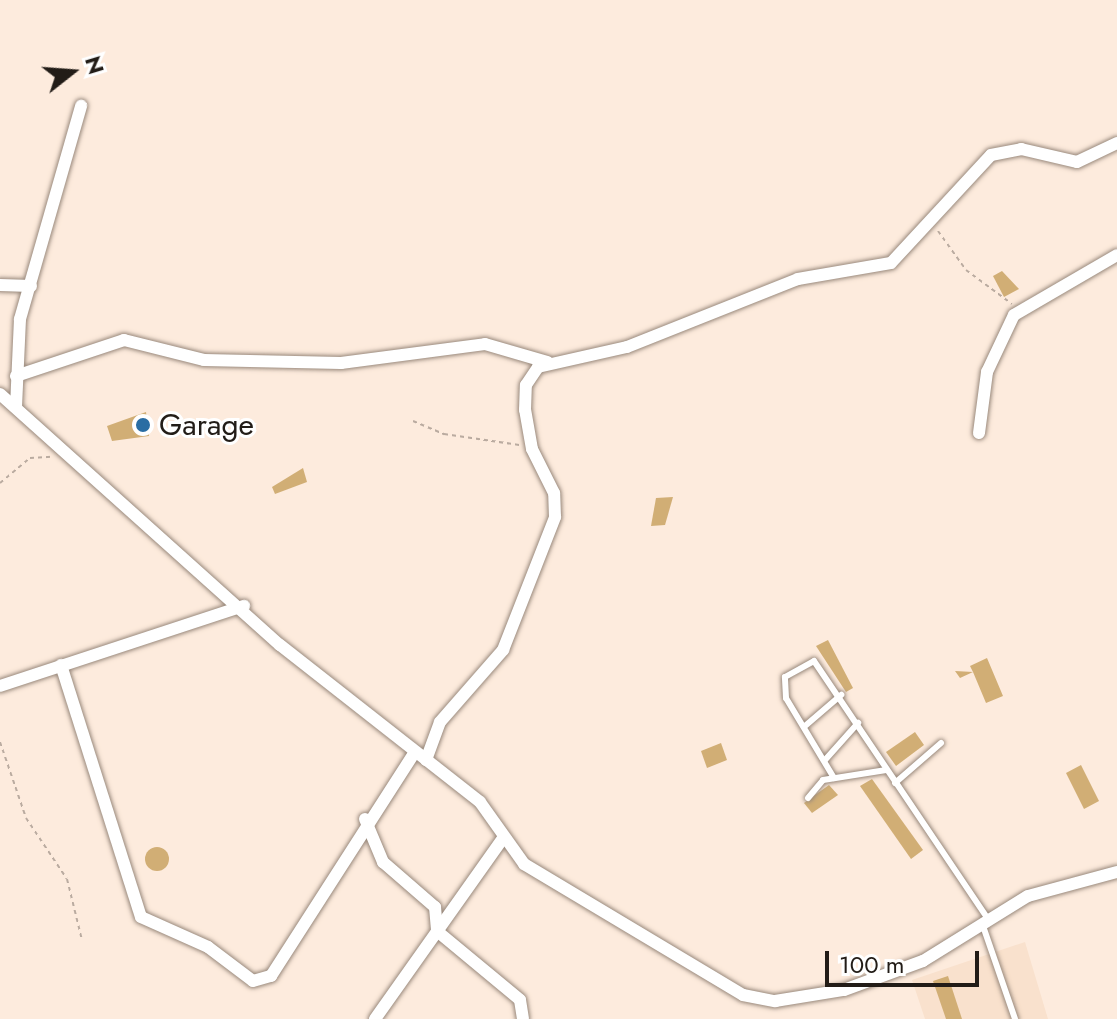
<!DOCTYPE html>
<html>
<head>
<meta charset="utf-8">
<style>
  body { margin:0 }
  #map { position:relative; width:1117px; height:1019px; overflow:hidden; background:#fdebdd; font-family:Jost,sans-serif }
  div>[style] { position:absolute }
  [style*='--x'] { left:calc(var(--x)*1px); top:calc(var(--y)*1px); width:calc(var(--w)*1px); rotate:calc(var(--a)*1deg) }
  .built>* { inset:0; background:#f9e1cd }
  .building>* { inset:0; background:#d1ae75 }
  .round { border-radius:50% }
  .path>* { height:2px; margin-top:-1px; transform-origin:0; background:repeating-linear-gradient(90deg,#baaba0 0 4px,transparent 0 8px) }
  .roads { filter:drop-shadow(0 0 2px #99897c) drop-shadow(0 0 2px #99897c) }
  .service>* { height:6px; margin:-3px; padding:0 3px; transform-origin:3px; border-radius:3px; background:#fff }
  .minor>* { height:12px; margin:-6px; padding:0 6px; transform-origin:6px; border-radius:6px; background:#fff }
  .dots>* { width:22px; height:22px; translate:-50% -50%; box-sizing:border-box; border:4px solid #fff; border-radius:50% }
  span { translate:-50% -50%; white-space:nowrap; text-align:center; line-height:1.15; -webkit-text-stroke:6px #fff; paint-order:stroke }
  .poi-label { font-size:30px; color:#221c17 }
  .left { translate:0 -50%; text-align:left }
  .north { position:absolute; left:32px; top:32px; width:80px; height:80px; -webkit-text-stroke:6px #fff; paint-order:stroke; rotate:73deg; font-size:22px; font-weight:700; line-height:32px; text-align:center; color:#221c17 }
  .north::after { content:''; display:block; margin:auto; width:28px; height:36px; background:#221c17; clip-path:polygon(50% 0,100% 100%,50% 72%,0 100%) }
  .scale { position:absolute; left:825px; top:951px; width:154px; height:36px; box-sizing:border-box; border:4px solid #221c17; border-top:0; padding-left:10px; font-size:24px; line-height:28px; white-space:nowrap; color:#221c17; -webkit-text-stroke:6px #fff; paint-order:stroke }
</style>
</head>
<body>
<div id="map">
  <div class="built">
    <div style="clip-path:polygon(1025px 942px,1048px 1019px,925px 1019px,912px 980px)"></div>
  </div>
  <div class="building">
    <div style="clip-path:polygon(1002px 271px,1019px 289px,1004px 297px,993px 276px)"></div>
    <div style="clip-path:polygon(146px 412px,149px 436px,112px 441px,107px 426px)"></div>
    <div style="clip-path:polygon(303px 468px,307px 482px,275px 494px,272px 487px)"></div>
    <div style="clip-path:polygon(673px 497px,665px 525px,651px 526px,656px 498px)"></div>
    <div style="clip-path:polygon(828px 640px,853px 688px,846px 692px,816px 646px)"></div>
    <div style="clip-path:polygon(987px 658px,1003px 696px,986px 703px,973px 672px,960px 678px,955px 671px,973px 672px,970px 666px)"></div>
    <div style="clip-path:polygon(915px 732px,924px 745px,896px 766px,886px 752px)"></div>
    <div style="clip-path:polygon(721px 743px,727px 760px,707px 768px,701px 751px)"></div>
    <div style="clip-path:polygon(1081px 765px,1099px 801px,1084px 809px,1066px 773px)"></div>
    <div style="clip-path:polygon(872px 779px,923px 850px,911px 859px,860px 786px)"></div>
    <div style="clip-path:polygon(829px 785px,838px 795px,812px 813px,804px 803px)"></div>
    <div class="round" style="left:145px;top:847px;width:24px;height:24px"></div>
    <div style="clip-path:polygon(948px 976px,962px 1019px,946px 1019px,933px 981px)"></div>
  </div>
  <div class="path">
    <div style="--x:938;--y:231;--w:48;--a:54.3"></div>
    <div style="--x:966;--y:270;--w:57;--a:36.5"></div>
    <div style="--x:413;--y:421;--w:34;--a:23"></div>
    <div style="--x:444;--y:434;--w:76;--a:8.3"></div>
    <div style="--x:0;--y:483;--w:39;--a:-40"></div>
    <div style="--x:30;--y:458;--w:22;--a:-3"></div>
    <div style="--x:0;--y:742;--w:80;--a:71.1"></div>
    <div style="--x:26;--y:818;--w:73;--a:56.1"></div>
    <div style="--x:67;--y:879;--w:63;--a:76.2"></div>
  </div>
  <div class="roads">
    <div class="service">
      <div style="--x:805;--y:726;--w:48;--a:-40.7"></div>
      <div style="--x:825;--y:760;--w:50;--a:-48.3"></div>
      <div style="--x:834;--y:778;--w:93;--a:-121"></div>
      <div style="--x:786;--y:698;--w:21;--a:-93"></div>
      <div style="--x:785;--y:677;--w:33;--a:-29"></div>
      <div style="--x:814;--y:661;--w:311;--a:56"></div>
      <div style="--x:895;--y:783;--w:61;--a:-41"></div>
      <div style="--x:808;--y:798;--w:23;--a:-50"></div>
      <div style="--x:823;--y:780;--w:64;--a:-9"></div>
      <div style="--x:982;--y:923;--w:102;--a:71"></div>
    </div>
    <div class="minor">
      <div style="--x:0;--y:285;--w:31;--a:2"></div>
      <div style="--x:16;--y:376;--w:114;--a:-18.4"></div>
      <div style="--x:124;--y:340;--w:82;--a:14"></div>
      <div style="--x:204;--y:360;--w:137;--a:1.3"></div>
      <div style="--x:341;--y:363;--w:145;--a:-7.5"></div>
      <div style="--x:485;--y:344;--w:65;--a:16.2"></div>
      <div style="--x:0;--y:394;--w:376;--a:41.9"></div>
      <div style="--x:280;--y:645;--w:254;--a:38.1"></div>
      <div style="--x:480;--y:802;--w:76;--a:54.6"></div>
      <div style="--x:524;--y:864;--w:255;--a:30.9"></div>
      <div style="--x:743;--y:995;--w:33;--a:11"></div>
      <div style="--x:775;--y:1001;--w:70;--a:-9.1"></div>
      <div style="--x:844;--y:990;--w:84;--a:-20.2"></div>
      <div style="--x:923;--y:961;--w:123;--a:-31.8"></div>
      <div style="--x:1028;--y:896;--w:92;--a:-15.1"></div>
      <div style="--x:16;--y:407;--w:88;--a:-87.4"></div>
      <div style="--x:20;--y:319;--w:222;--a:-74"></div>
      <div style="--x:979;--y:433;--w:62;--a:-82.5"></div>
      <div style="--x:987;--y:372;--w:63;--a:-64.7"></div>
      <div style="--x:1014;--y:315;--w:119;--a:-30.2"></div>
      <div style="--x:61;--y:665;--w:264;--a:72.4"></div>
      <div style="--x:141;--y:917;--w:73;--a:24.1"></div>
      <div style="--x:208;--y:947;--w:56;--a:37.1"></div>
      <div style="--x:253;--y:981;--w:19;--a:-16"></div>
      <div style="--x:271;--y:976;--w:266;--a:-57.3"></div>
      <div style="--x:0;--y:686;--w:257;--a:-18.2"></div>
      <div style="--x:426;--y:760;--w:40;--a:-69.8"></div>
      <div style="--x:440;--y:722;--w:96;--a:-48.8"></div>
      <div style="--x:503;--y:650;--w:143;--a:-68.6"></div>
      <div style="--x:555;--y:517;--w:24;--a:-92"></div>
      <div style="--x:554;--y:493;--w:49;--a:-116.6"></div>
      <div style="--x:532;--y:449;--w:40;--a:-100"></div>
      <div style="--x:525;--y:410;--w:25;--a:-88"></div>
      <div style="--x:526;--y:385;--w:22;--a:-56"></div>
      <div style="--x:538;--y:367;--w:91;--a:-12.7"></div>
      <div style="--x:627;--y:347;--w:184;--a:-21.7"></div>
      <div style="--x:798;--y:279;--w:94;--a:-9.8"></div>
      <div style="--x:891;--y:263;--w:147;--a:-47.2"></div>
      <div style="--x:991;--y:155;--w:31;--a:-11"></div>
      <div style="--x:1021;--y:149;--w:57;--a:13.1"></div>
      <div style="--x:1077;--y:162;--w:44;--a:-25.4"></div>
      <div style="--x:365;--y:819;--w:47;--a:67.3"></div>
      <div style="--x:383;--y:862;--w:69;--a:40.9"></div>
      <div style="--x:435;--y:907;--w:24;--a:85"></div>
      <div style="--x:437;--y:931;--w:108;--a:39.7"></div>
      <div style="--x:520;--y:1000;--w:19;--a:81"></div>
      <div style="--x:375;--y:1019;--w:223;--a:-54.7"></div>
    </div>
  </div>
  <div class="dots">
    <div style="left:143px;top:425px;background:#2a6da3"></div>
  </div>
  <div class="poi-label">
    <span class="left" style="left:159px;top:425px">Garage</span>
  </div>
  <div class="north">N</div>
  <div class="scale">100 m</div>
</div>
</body>
</html>
